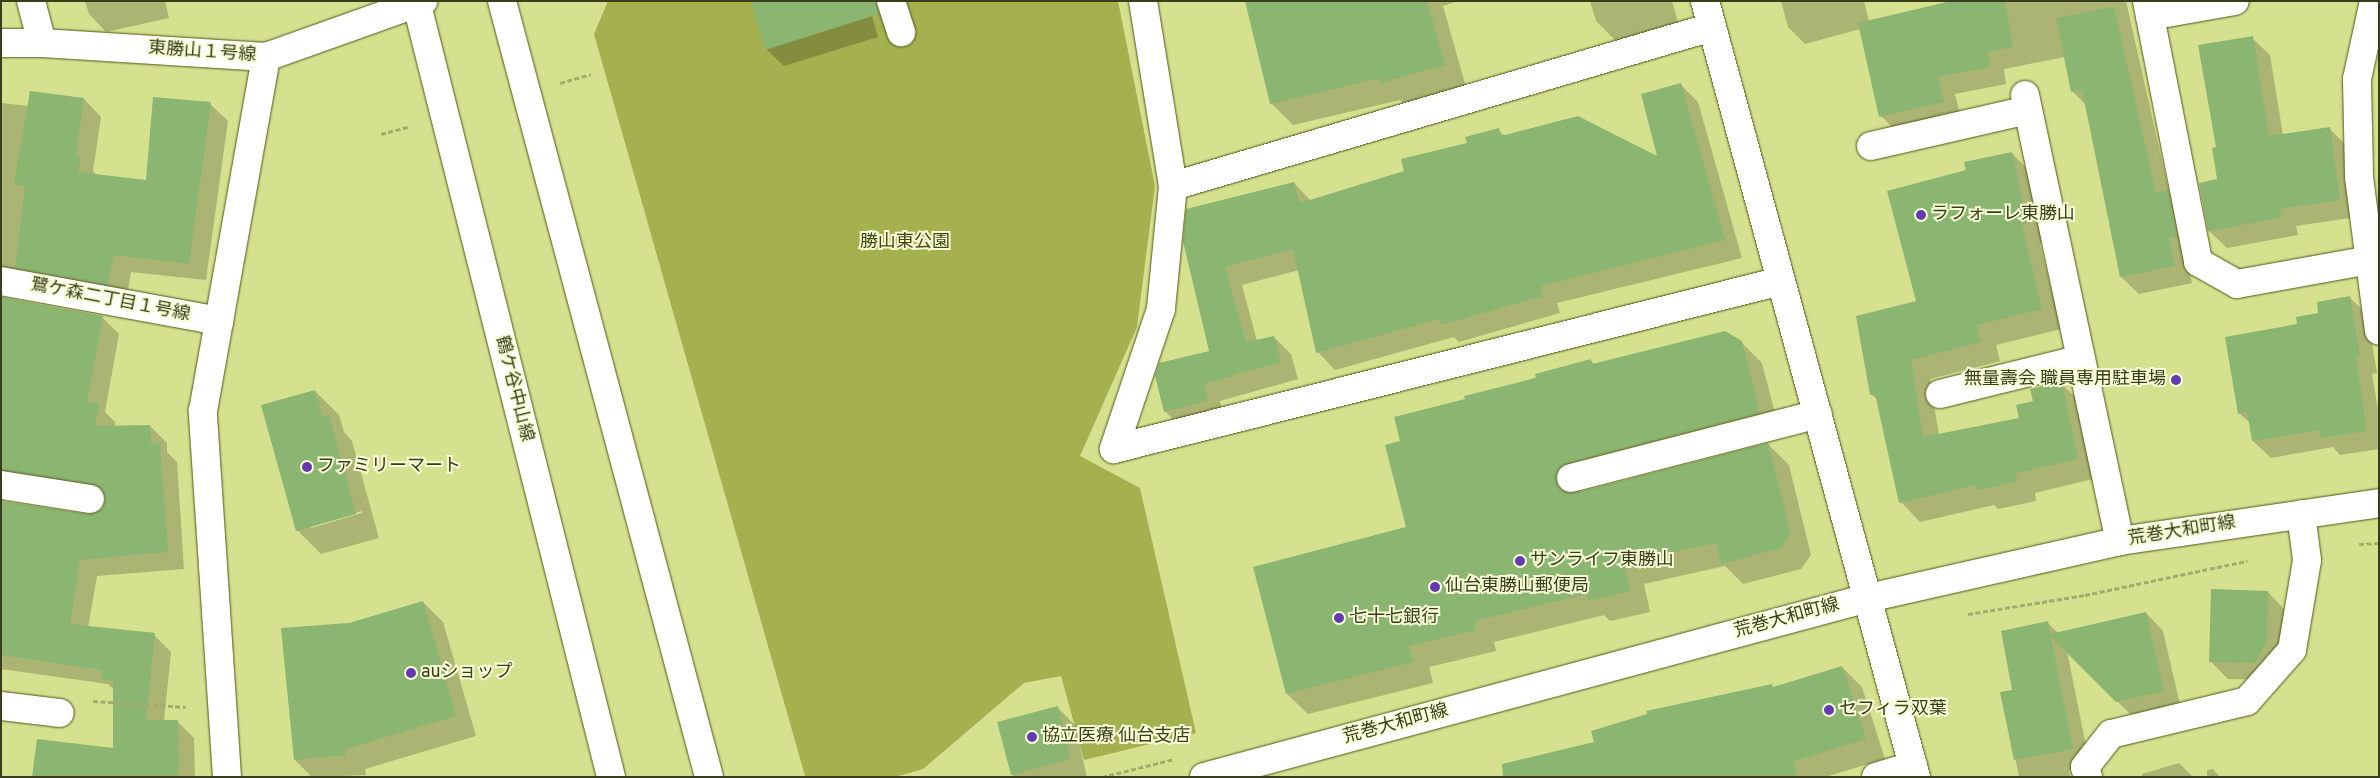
<!DOCTYPE html>
<html>
<head>
<meta charset="utf-8">
<style>
  body { margin:0 }
  #map { position:relative; width:2380px; height:778px; overflow:hidden; background:#d6e18f; font-family:Overpass,"Noto Sans JP",sans-serif }
  div>[style] { position:absolute }
  [style*='--x'] { left:calc(var(--x)*1px); top:calc(var(--y)*1px); width:calc(var(--w)*1px); rotate:calc(var(--a)*1deg) }
  .green>* { inset:0; background:#a5b04e }
  .shadow>* { inset:0; background:#0003 }
  .building>* { inset:0; background:#8ab671 }
  .path>* { height:3px; margin-top:-1.5px; transform-origin:0; background:repeating-linear-gradient(90deg,#a4ac6a 0 5px,transparent 0 7.5px) }
  .roads { filter:drop-shadow(0 0 1px #505718) drop-shadow(0 0 1px #505718) }
  .minor>* { height:28px; margin:-14px; padding:0 14px; transform-origin:14px; border-radius:14px; background:#fff }
  .dots>* { width:14px; height:14px; translate:-50% -50%; box-sizing:border-box; border:2px solid #f8fed6; border-radius:50% }
  span { translate:-50% -50%; white-space:nowrap; text-align:center; line-height:1.15; -webkit-text-stroke:4px #f8fed6; paint-order:stroke }
  .street-label { font-size:18px; color:#393d1b }
  .poi-label { font-size:18px; color:#393d1b }
  .left { translate:0 -50%; text-align:left }
  .right { translate:-100% -50%; text-align:right }
  .park-label { font-size:18px; color:#424810 }
  .frame { position:absolute; inset:0; border:2px solid #393d1b; pointer-events:none }
</style>
</head>
<body>
<div id="map">
  <div class="green">
    <div style="clip-path:polygon(608px 1px,1118px 1px,1155px 186px,1137px 327px,1080px 456px,1140px 488px,1196px 733px,1084px 760px,1061px 676px,1024px 683px,923px 769px,895px 777px,805px 776px,594px 34px)"></div>
  </div>
  <div class="shadow">
    <div style="clip-path:polygon(85px 1px,165px 1px,169px 18px,106px 32px,89px 14px)"></div>
    <div style="clip-path:polygon(868px 1px,878px 37px,784px 66px,766px 49px)"></div>
    <div style="clip-path:polygon(1246px 1px,1459px 1px,1443px 6px,1466px 87px,1404px 104px,1400px 100px,1293px 125px,1271px 103px)"></div>
    <div style="clip-path:polygon(1590px 1px,1672px 1px,1680px 29px,1620px 45px,1596px 21px)"></div>
    <div style="clip-path:polygon(1781px 1px,1864px 1px,1869px 21px,1957px 1px,2126px 1px,2169px 192px,2185px 209px,2186px 256px,2192px 283px,2139px 294px,2121px 277px,2087px 106px,2072px 91px,2065px 57px,2004px 69px,2006px 84px,1955px 94px,1961px 119px,1898px 133px,1881px 116px,1860px 29px,1805px 44px,1788px 27px)"></div>
    <div style="clip-path:polygon(2252px 38px,2270px 55px,2283px 135px,2330px 129px,2347px 146px,2357px 217px,2296px 226px,2298px 235px,2227px 248px,2209px 231px,2200px 184px,2219px 180px,2217px 148px)"></div>
    <div style="clip-path:polygon(1681px 85px,1698px 102px,1742px 258px,1557px 303px,1560px 313px,1459px 342px,1454px 337px,1335px 370px,1318px 352px,1299px 270px,1242px 285px,1257px 341px,1274px 337px,1291px 354px,1298px 379px,1220px 401px,1224px 419px,1182px 429px,1165px 411px,1210px 352px,1185px 241px,1294px 183px,1311px 201px,1405px 172px,1498px 130px,1505px 136px,1659px 158px)"></div>
    <div style="clip-path:polygon(84px 99px,101px 117px,93px 171px,98px 176px,147px 182px,210px 104px,228px 121px,206px 280px,131px 272px,126px 302px,1px 289px,1px 103px,29px 106px)"></div>
    <div style="clip-path:polygon(2012px 153px,2031px 173px,2046px 243px,2040px 244px,2061px 329px,1996px 345px,2000px 361px,1930px 379px,1939px 435px,2020px 419px,2034px 402px,2061px 383px,2081px 403px,2097px 478px,2035px 493px,2036px 501px,1998px 509px,1994px 505px,1920px 522px,1901px 502px,1878px 400px,1871px 394px,1917px 302px,1967px 171px)"></div>
    <div style="clip-path:polygon(2349px 297px,2367px 314px,2377px 373px,2372px 374px,2379px 415px,2379px 449px,2340px 455px,2333px 447px,2271px 458px,2253px 441px,2251px 424px,2239px 413px,2298px 325px)"></div>
    <div style="clip-path:polygon(evenodd,1px 298px,102px 317px,119px 334px,105px 412px,115px 422px,115px 427px,150px 426px,167px 443px,167px 452px,177px 462px,184px 569px,97px 576px,88px 628px,154px 635px,171px 652px,164px 721px,177px 721px,194px 738px,195px 777px,34px 777px,114px 749px,114px 690px,108px 684px,1px 669px,1px 298px,12px 487px,106px 500px,107px 502px,97px 515px,88px 516px,2px 502px,12px 487px)"></div>
    <div style="clip-path:polygon(1741px 342px,1762px 363px,1780px 433px,1580px 488px,1579px 493px,1768px 444px,1789px 465px,1811px 555px,1801px 569px,1743px 584px,1725px 566px,1644px 584px,1650px 612px,1610px 621px,1604px 615px,1494px 642px,1496px 651px,1429px 667px,1433px 683px,1308px 714px,1287px 694px,1408px 528px,1402px 442px,1466px 400px,1590px 360px,1595px 365px)"></div>
    <div style="clip-path:polygon(evenodd,315px 391px,339px 415px,344px 432px,352px 441px,379px 538px,321px 554px,297px 530px,315px 391px,362px 511px,362px 513px,311px 528px,311px 525px,362px 511px)"></div>
    <div style="clip-path:polygon(2268px 592px,2285px 610px,2273px 680px,2228px 679px,2210px 661px)"></div>
    <div style="clip-path:polygon(423px 602px,443px 622px,476px 736px,365px 769px,366px 775px,312px 777px,295px 760px)"></div>
    <div style="clip-path:polygon(2146px 613px,2163px 631px,2181px 709px,2135px 719px,2067px 651px,2090px 766px,2069px 770px,2070px 777px,2019px 777px,2002px 693px,2014px 691px,2048px 623px,2058px 633px)"></div>
    <div style="clip-path:polygon(1842px 667px,1862px 687px,1885px 759px,1825px 777px,1505px 777px,1502px 765px,1596px 743px)"></div>
    <div style="clip-path:polygon(1057px 707px,1075px 725px,1087px 777px,1014px 777px,1012px 774px)"></div>
    <div style="clip-path:polygon(2179px 763px,2193px 777px,2142px 777px,2142px 774px)"></div>
    <div style="clip-path:polygon(2213px 769px,2220px 777px,2207px 777px,2207px 770px)"></div>
  </div>
  <div class="building">
    <div style="clip-path:polygon(751px 1px,876px 1px,879px 14px,765px 50px)"></div>
    <div style="clip-path:polygon(1245px 1px,1427px 1px,1445px 65px,1381px 83px,1380px 78px,1270px 104px)"></div>
    <div style="clip-path:polygon(1951px 1px,2005px 1px,2013px 47px,1987px 52px,1990px 67px,1938px 77px,1944px 102px,1879px 117px,1858px 23px)"></div>
    <div style="clip-path:polygon(2114px 7px,2156px 193px,2168px 190px,2177px 237px,2169px 238px,2175px 266px,2120px 277px,2082px 90px,2071px 92px,2056px 18px)"></div>
    <div style="clip-path:polygon(2253px 36px,2269px 136px,2330px 127px,2340px 200px,2280px 209px,2281px 218px,2208px 231px,2199px 183px,2217px 179px,2212px 148px,2216px 147px,2198px 45px)"></div>
    <div style="clip-path:polygon(1681px 83px,1725px 240px,1541px 286px,1543px 296px,1441px 325px,1439px 319px,1316px 353px,1293px 249px,1225px 267px,1246px 342px,1274px 336px,1281px 362px,1204px 384px,1208px 401px,1164px 412px,1155px 376px,1159px 363px,1209px 351px,1183px 241px,1186px 209px,1294px 182px,1300px 203px,1404px 171px,1401px 159px,1467px 143px,1465px 137px,1499px 128px,1501px 136px,1578px 116px,1657px 156px,1641px 94px)"></div>
    <div style="clip-path:polygon(30px 91px,84px 98px,76px 156px,81px 157px,78px 172px,146px 180px,153px 97px,211px 102px,189px 264px,114px 255px,108px 285px,15px 268px,25px 186px,14px 184px)"></div>
    <div style="clip-path:polygon(2012px 152px,2027px 224px,2022px 225px,2042px 309px,1977px 325px,1981px 342px,1911px 360px,1923px 437px,2019px 418px,2016px 405px,2033px 401px,2030px 389px,2062px 382px,2078px 459px,2016px 473px,2017px 482px,1977px 490px,1976px 485px,1899px 503px,1875px 394px,1870px 395px,1856px 316px,1916px 301px,1887px 191px,1966px 170px,1964px 162px)"></div>
    <div style="clip-path:polygon(2350px 296px,2360px 356px,2356px 357px,2367px 431px,2321px 438px,2320px 430px,2252px 441px,2247px 412px,2238px 414px,2225px 337px,2297px 324px,2296px 317px,2318px 313px,2317px 302px)"></div>
    <div style="clip-path:polygon(1px 297px,103px 316px,87px 402px,99px 404px,95px 426px,150px 425px,151px 444px,160px 443px,168px 552px,80px 560px,70px 624px,155px 633px,146px 720px,178px 720px,179px 777px,32px 777px,37px 739px,113px 748px,113px 681px,102px 680px,102px 670px,1px 655px,1px 501px,88px 514px,102px 509px,105px 501px,104px 493px,93px 484px,1px 470px)"></div>
    <div style="clip-path:polygon(1725px 331px,1742px 341px,1760px 413px,1567px 463px,1560px 467px,1556px 481px,1560px 489px,1575px 493px,1768px 443px,1791px 534px,1780px 548px,1721px 564px,1716px 543px,1624px 563px,1630px 591px,1588px 601px,1586px 594px,1474px 621px,1476px 630px,1409px 646px,1413px 662px,1286px 694px,1253px 567px,1406px 527px,1385px 445px,1400px 441px,1394px 417px,1465px 399px,1464px 396px,1536px 378px,1535px 374px,1591px 359px,1592px 364px)"></div>
    <div style="clip-path:polygon(315px 390px,323px 417px,329px 415px,356px 514px,296px 531px,261px 405px)"></div>
    <div style="clip-path:polygon(2211px 589px,2268px 591px,2267px 641px,2255px 663px,2209px 662px)"></div>
    <div style="clip-path:polygon(423px 601px,456px 716px,346px 749px,346px 755px,294px 760px,281px 628px,349px 623px)"></div>
    <div style="clip-path:polygon(2146px 612px,2164px 691px,2116px 702px,2051px 637px,2073px 749px,2014px 760px,2000px 692px,2012px 690px,2001px 631px,2048px 621px,2050px 634px)"></div>
    <div style="clip-path:polygon(1842px 666px,1866px 739px,1793px 761px,1798px 777px,1503px 777px,1502px 764px,1594px 742px,1591px 731px,1647px 714px,1646px 711px,1772px 684px,1773px 687px)"></div>
    <div style="clip-path:polygon(1058px 706px,1071px 759px,1011px 775px,997px 722px)"></div>
  </div>
  <div class="path">
    <div style="--x:560;--y:83;--w:32;--a:-16"></div>
    <div style="--x:381;--y:134;--w:28;--a:-15"></div>
    <div style="--x:2359;--y:544;--w:20;--a:-3"></div>
    <div style="--x:1968;--y:614;--w:119;--a:-9.2"></div>
    <div style="--x:2085;--y:595;--w:166;--a:-11.9"></div>
    <div style="--x:93;--y:701;--w:93;--a:3.7"></div>
    <div style="--x:1102;--y:777;--w:74;--a:-14"></div>
  </div>
  <div class="roads">
    <div class="minor">
      <div style="--x:31;--y:1;--w:43;--a:75.3"></div>
      <div style="--x:416;--y:1;--w:800;--a:75.89"></div>
      <div style="--x:502;--y:1;--w:803;--a:75.06"></div>
      <div style="--x:891;--y:1;--w:33;--a:72"></div>
      <div style="--x:1143;--y:1;--w:187;--a:80.8"></div>
      <div style="--x:1173;--y:186;--w:124;--a:95.6"></div>
      <div style="--x:1161;--y:309;--w:148;--a:108.6"></div>
      <div style="--x:1114;--y:449;--w:688;--a:-14.14"></div>
      <div style="--x:1705;--y:1;--w:804;--a:74.79"></div>
      <div style="--x:2147;--y:1;--w:266;--a:78.9"></div>
      <div style="--x:2198;--y:262;--w:45;--a:29.4"></div>
      <div style="--x:2237;--y:284;--w:135;--a:-10.2"></div>
      <div style="--x:2374;--y:1;--w:80;--a:102.3"></div>
      <div style="--x:2357;--y:79;--w:98;--a:88.8"></div>
      <div style="--x:2359;--y:177;--w:155;--a:82.6"></div>
      <div style="--x:2150;--y:16;--w:86;--a:-10"></div>
      <div style="--x:1;--y:43;--w:41;--a:0"></div>
      <div style="--x:42;--y:43;--w:224;--a:3.6"></div>
      <div style="--x:266;--y:57;--w:167;--a:-19.6"></div>
      <div style="--x:2025;--y:95;--w:456;--a:78"></div>
      <div style="--x:1871;--y:146;--w:161;--a:-12.9"></div>
      <div style="--x:1173;--y:186;--w:562;--a:-16.44"></div>
      <div style="--x:1;--y:281;--w:222;--a:10.4"></div>
      <div style="--x:1940;--y:394;--w:145;--a:-13.9"></div>
      <div style="--x:1571;--y:478;--w:255;--a:-14.5"></div>
      <div style="--x:1;--y:485;--w:90;--a:8.9"></div>
      <div style="--x:1;--y:706;--w:59;--a:6.8"></div>
      <div style="--x:227;--y:777;--w:367;--a:-93.8"></div>
      <div style="--x:203;--y:411;--w:360;--a:-79.9"></div>
      <div style="--x:1204;--y:777;--w:688;--a:-15.09"></div>
      <div style="--x:1868;--y:598;--w:258;--a:-12.7"></div>
      <div style="--x:2120;--y:541;--w:262;--a:-8.3"></div>
      <div style="--x:1876;--y:777;--w:39;--a:-17"></div>
      <div style="--x:2088;--y:777;--w:10;--a:-107"></div>
      <div style="--x:2085;--y:767;--w:42;--a:-51.8"></div>
      <div style="--x:2111;--y:734;--w:140;--a:-13.6"></div>
      <div style="--x:2247;--y:701;--w:68;--a:-48.6"></div>
      <div style="--x:2292;--y:650;--w:91;--a:-80.5"></div>
      <div style="--x:2307;--y:560;--w:46;--a:-97.4"></div>
    </div>
  </div>
  <div class="dots">
    <div style="left:1921px;top:215px;background:#6439b1"></div>
    <div style="left:2176px;top:380px;background:#6439b1"></div>
    <div style="left:307px;top:467px;background:#6439b1"></div>
    <div style="left:1520px;top:561px;background:#6439b1"></div>
    <div style="left:1435px;top:587px;background:#6439b1"></div>
    <div style="left:1339px;top:618px;background:#6439b1"></div>
    <div style="left:411px;top:673px;background:#6439b1"></div>
    <div style="left:1829px;top:710px;background:#6439b1"></div>
    <div style="left:1032px;top:737px;background:#6439b1"></div>
  </div>
  <div class="street-label">
    <span style="left:202px;top:53px;rotate:4deg">東勝山１号線</span>
    <span style="left:110px;top:301px;rotate:11deg">鷺ケ森二丁目１号線</span>
    <span style="left:513px;top:389px;rotate:76deg">鶴ケ谷中山線</span>
    <span style="left:2182px;top:532px;rotate:-9deg">荒巻大和町線</span>
    <span style="left:1787px;top:619px;rotate:-15deg">荒巻大和町線</span>
    <span style="left:1396px;top:725px;rotate:-15deg">荒巻大和町線</span>
  </div>
  <div class="poi-label">
    <span class="left" style="left:1931px;top:215px">ラフォーレ東勝山</span>
    <span class="right" style="left:2166px;top:380px">無量壽会 職員専用駐車場</span>
    <span class="left" style="left:317px;top:467px">ファミリーマート</span>
    <span class="left" style="left:1530px;top:561px">サンライフ東勝山</span>
    <span class="left" style="left:1445px;top:587px">仙台東勝山郵便局</span>
    <span class="left" style="left:1349px;top:618px">七十七銀行</span>
    <span class="left" style="left:421px;top:673px">auショップ</span>
    <span class="left" style="left:1839px;top:710px">セフィラ双葉</span>
    <span class="left" style="left:1042px;top:737px">協立医療 仙台支店</span>
  </div>
  <div class="park-label">
    <span style="left:905px;top:243px">勝山東公園</span>
  </div>
  <div class="frame"></div>
</div>
</body>
</html>
